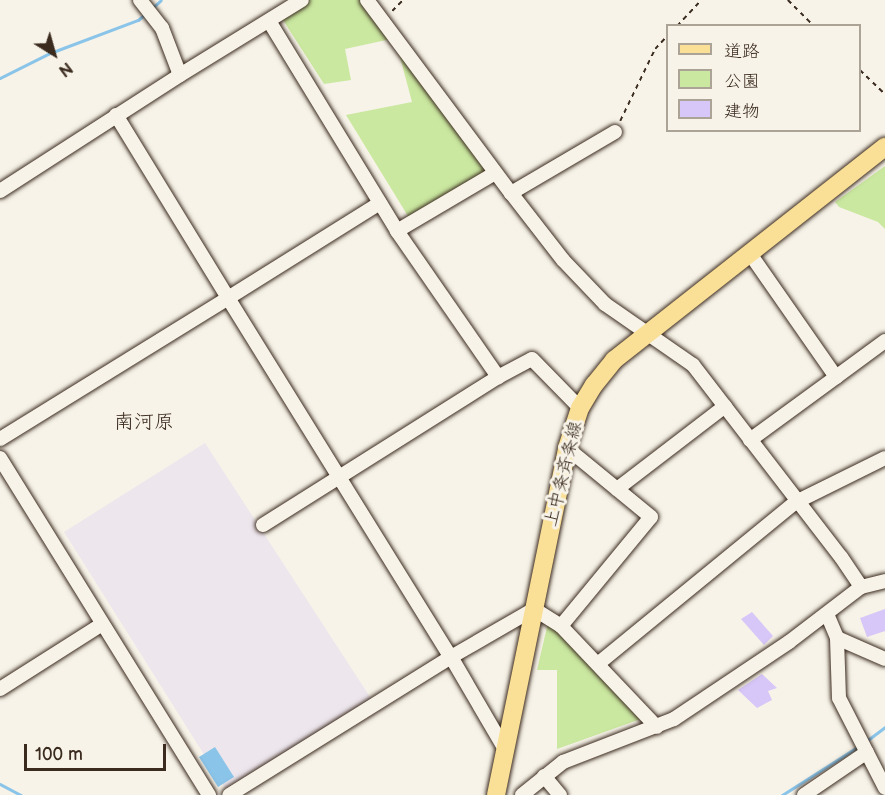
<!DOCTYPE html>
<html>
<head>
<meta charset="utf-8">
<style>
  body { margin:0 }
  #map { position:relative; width:885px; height:795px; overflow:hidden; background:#f7f3e8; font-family:"Balsamiq Sans","Klee One",sans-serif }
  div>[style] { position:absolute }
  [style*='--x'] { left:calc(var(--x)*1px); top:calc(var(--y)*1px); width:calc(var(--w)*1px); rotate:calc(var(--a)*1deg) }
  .built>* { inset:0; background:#ede6ed }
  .green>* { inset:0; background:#cae8a0 }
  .water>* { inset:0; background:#8ac4e9 }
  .stream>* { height:3px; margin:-1.5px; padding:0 1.5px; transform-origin:1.5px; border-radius:1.5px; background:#8ac4e9 }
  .building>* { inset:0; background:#d7c6f8 }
  .path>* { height:1.5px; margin-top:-0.75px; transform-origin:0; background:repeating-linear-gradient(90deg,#3b2a1e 0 4.5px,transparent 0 9px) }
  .roads { filter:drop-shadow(0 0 2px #3b2a1e) drop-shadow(0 0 2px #3b2a1e) }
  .minor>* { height:14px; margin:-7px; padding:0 7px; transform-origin:7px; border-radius:7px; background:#f7f3e8 }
  .major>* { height:18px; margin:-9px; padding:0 9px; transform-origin:9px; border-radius:9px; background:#fadf96 }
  span { translate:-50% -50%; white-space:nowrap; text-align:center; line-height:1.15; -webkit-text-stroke:6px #f7f3e8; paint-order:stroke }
  .street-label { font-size:18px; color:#3b2a1e }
  .neighbourhood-label { font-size:20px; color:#3b2a1e }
  .legend { position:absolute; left:666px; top:24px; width:195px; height:108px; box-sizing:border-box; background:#f7f3e8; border:2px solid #aca397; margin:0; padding:8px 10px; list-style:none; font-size:18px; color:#3b2a1e }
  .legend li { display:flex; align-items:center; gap:12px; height:30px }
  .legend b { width:30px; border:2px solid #aca397 }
  .north { position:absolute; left:24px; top:24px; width:60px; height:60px; -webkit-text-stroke:4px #f7f3e8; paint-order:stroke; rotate:143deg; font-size:16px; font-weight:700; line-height:24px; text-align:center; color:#3b2a1e }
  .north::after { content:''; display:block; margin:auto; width:21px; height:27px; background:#3b2a1e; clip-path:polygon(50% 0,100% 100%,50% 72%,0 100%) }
  .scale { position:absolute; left:24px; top:744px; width:142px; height:27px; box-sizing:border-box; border:3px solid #3b2a1e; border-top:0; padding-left:8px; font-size:18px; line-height:21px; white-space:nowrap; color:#3b2a1e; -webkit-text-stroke:4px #f7f3e8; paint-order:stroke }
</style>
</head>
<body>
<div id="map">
  <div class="built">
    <div style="clip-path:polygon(205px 443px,372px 700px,225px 788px,64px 532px)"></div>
  </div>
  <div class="green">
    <div style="clip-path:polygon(309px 0,372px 0,400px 37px,345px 49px,351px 80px,324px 84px,281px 17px)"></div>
    <div style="clip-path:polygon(399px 53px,496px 168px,411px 221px,346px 115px,412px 102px)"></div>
    <div style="clip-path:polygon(885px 166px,885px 229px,878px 222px,839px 207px,835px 202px)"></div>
    <div style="clip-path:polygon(551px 610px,652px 715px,557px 749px,557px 670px,537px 670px)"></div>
  </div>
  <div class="water">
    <div style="clip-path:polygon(215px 747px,234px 777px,218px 787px,199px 757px)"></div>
  </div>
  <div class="stream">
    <div style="--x:151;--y:9;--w:13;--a:-42"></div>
    <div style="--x:0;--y:78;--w:56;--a:-26.6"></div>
    <div style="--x:50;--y:53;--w:94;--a:-20.6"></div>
    <div style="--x:138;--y:20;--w:11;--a:-41"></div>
    <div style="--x:865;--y:742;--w:25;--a:-37"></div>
    <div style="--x:0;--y:784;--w:24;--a:28"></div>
    <div style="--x:782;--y:795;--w:91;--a:-32.5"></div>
  </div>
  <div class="building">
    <div style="clip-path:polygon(885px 609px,885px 631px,867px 637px,860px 618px)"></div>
    <div style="clip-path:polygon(752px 612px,773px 636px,764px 645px,741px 619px)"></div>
    <div style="clip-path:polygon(762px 674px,777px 688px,768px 691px,772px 700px,757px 708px,738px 690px)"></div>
  </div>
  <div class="path">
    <div style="--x:788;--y:0;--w:37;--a:45"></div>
    <div style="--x:392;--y:11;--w:16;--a:-45"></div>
    <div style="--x:677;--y:26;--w:35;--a:-47"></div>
    <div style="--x:860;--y:70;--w:35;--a:44"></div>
    <div style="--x:620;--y:121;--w:80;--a:-64.1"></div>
    <div style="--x:655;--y:49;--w:19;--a:-47"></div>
  </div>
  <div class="roads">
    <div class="minor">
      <div style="--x:140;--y:0;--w:36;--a:52"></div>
      <div style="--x:162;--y:28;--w:50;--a:69"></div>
      <div style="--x:180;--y:75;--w:143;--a:-31.6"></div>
      <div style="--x:367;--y:0;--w:241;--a:53.3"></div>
      <div style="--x:269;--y:21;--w:246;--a:58.6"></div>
      <div style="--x:397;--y:231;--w:178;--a:55.3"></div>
      <div style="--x:116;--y:115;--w:215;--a:58.5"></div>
      <div style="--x:228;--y:298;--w:179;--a:-32"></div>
      <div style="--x:615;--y:132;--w:121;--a:149.6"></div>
      <div style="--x:511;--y:193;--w:85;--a:52.2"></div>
      <div style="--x:563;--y:260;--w:61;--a:46.3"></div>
      <div style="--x:605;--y:304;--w:107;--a:34.7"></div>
      <div style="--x:693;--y:365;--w:242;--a:52.4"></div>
      <div style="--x:841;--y:557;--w:36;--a:56"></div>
      <div style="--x:0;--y:191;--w:214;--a:-32.8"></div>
      <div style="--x:397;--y:231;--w:114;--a:-30.6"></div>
      <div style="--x:836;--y:377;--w:61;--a:-36.3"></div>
      <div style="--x:0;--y:439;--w:268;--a:-31.7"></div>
      <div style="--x:228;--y:298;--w:423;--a:58.2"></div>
      <div style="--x:451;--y:657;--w:261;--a:148.1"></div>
      <div style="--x:750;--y:440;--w:107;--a:-36.2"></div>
      <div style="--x:836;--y:377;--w:149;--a:-124.9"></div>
      <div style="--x:0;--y:458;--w:397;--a:58.2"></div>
      <div style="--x:617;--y:489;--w:136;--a:-37.5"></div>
      <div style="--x:263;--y:525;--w:278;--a:-32.2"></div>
      <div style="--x:498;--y:377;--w:38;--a:-28"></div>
      <div style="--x:532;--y:359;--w:69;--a:45.6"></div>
      <div style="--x:827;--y:614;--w:26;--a:67"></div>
      <div style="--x:837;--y:638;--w:52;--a:23.6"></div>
      <div style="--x:561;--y:626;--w:141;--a:-50.5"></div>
      <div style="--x:651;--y:517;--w:109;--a:-140.6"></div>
      <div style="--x:837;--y:638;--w:60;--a:88.1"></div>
      <div style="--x:839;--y:698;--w:101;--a:62.9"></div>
      <div style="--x:599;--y:663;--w:254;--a:-39.3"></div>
      <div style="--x:796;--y:502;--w:99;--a:-26.3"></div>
      <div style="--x:0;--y:689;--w:120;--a:-32.4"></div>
      <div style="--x:506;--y:751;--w:109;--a:-120.3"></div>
      <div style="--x:451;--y:657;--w:96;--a:-30"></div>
      <div style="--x:534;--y:609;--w:32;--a:32"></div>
      <div style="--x:561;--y:626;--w:139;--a:46.5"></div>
      <div style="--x:544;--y:776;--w:25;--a:50"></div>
      <div style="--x:522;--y:795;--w:53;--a:-38.8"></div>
      <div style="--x:563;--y:762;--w:119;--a:-21.2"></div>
      <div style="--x:674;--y:719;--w:138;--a:-33.8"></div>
      <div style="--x:789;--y:642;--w:91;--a:-37.4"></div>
      <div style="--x:861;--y:587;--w:25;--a:-14"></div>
      <div style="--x:804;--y:795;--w:76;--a:-34.3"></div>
    </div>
    <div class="major">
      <div style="--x:496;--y:795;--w:354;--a:-78.4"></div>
      <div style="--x:567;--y:448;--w:42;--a:-72"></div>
      <div style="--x:580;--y:408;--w:27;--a:-59"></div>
      <div style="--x:594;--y:385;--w:32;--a:-51"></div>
      <div style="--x:614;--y:360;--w:345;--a:-38.2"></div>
    </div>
  </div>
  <div class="street-label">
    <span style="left:564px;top:474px;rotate:-76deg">上中条斉条線</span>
  </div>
  <div class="neighbourhood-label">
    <span style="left:144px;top:422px">南河原</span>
  </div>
  <ul class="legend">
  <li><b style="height:8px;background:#fadf96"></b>道路</li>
  <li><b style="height:16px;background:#cae8a0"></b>公園</li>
  <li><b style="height:16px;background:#d7c6f8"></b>建物</li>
  </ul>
  <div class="north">N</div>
  <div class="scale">100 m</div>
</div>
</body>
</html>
